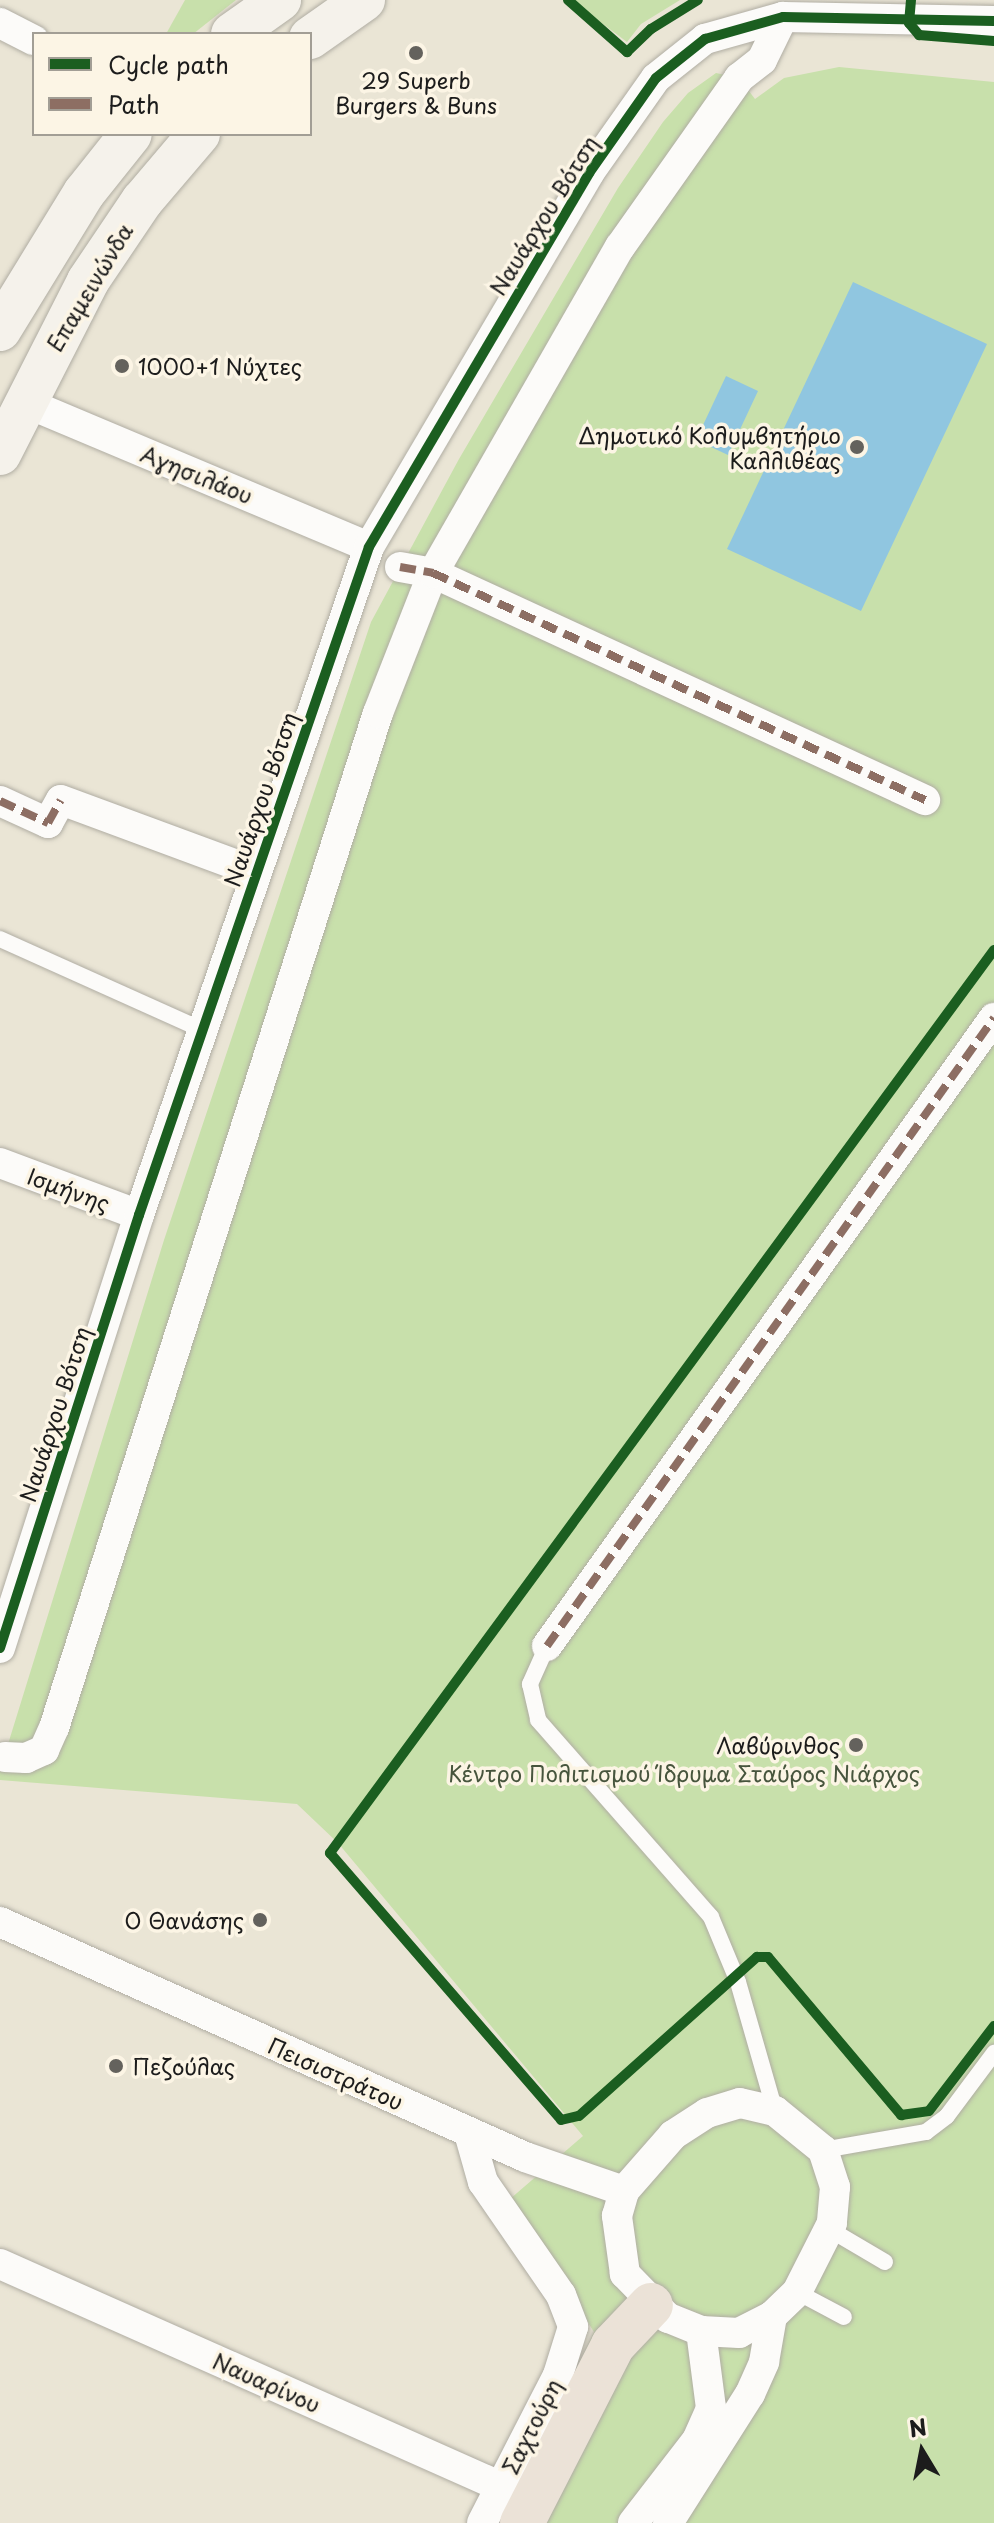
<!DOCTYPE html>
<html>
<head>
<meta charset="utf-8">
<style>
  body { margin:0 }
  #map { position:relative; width:994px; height:2523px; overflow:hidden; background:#eae5d5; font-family:"Playpen Sans",sans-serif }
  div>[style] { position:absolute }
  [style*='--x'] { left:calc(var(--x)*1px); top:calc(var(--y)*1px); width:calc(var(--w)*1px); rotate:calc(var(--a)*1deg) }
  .green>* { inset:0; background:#c8e0ab }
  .water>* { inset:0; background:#90c6e0 }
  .roads { filter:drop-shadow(0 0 2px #b0ada3) drop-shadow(0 0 2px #b0ada3) }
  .lane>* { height:16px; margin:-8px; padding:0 8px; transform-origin:8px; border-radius:8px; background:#fcfbf9 }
  .street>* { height:30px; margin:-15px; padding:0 15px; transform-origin:15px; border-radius:15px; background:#fcfbf9 }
  .secondary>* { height:42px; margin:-21px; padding:0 21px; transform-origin:21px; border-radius:21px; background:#f5f2eb }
  .highway>* { height:44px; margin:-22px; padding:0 22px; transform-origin:22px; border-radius:22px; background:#ebe2d7 }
  .quiet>* { height:8px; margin-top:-4px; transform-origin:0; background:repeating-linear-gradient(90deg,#8d6e63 0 16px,transparent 0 24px) }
  .cycleway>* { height:10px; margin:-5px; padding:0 5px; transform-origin:5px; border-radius:5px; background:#1b5e20 }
  .dots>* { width:22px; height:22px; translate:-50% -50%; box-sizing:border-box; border:4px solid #fcf5e5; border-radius:50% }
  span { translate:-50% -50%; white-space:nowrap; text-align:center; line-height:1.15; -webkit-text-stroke:7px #fcf5e5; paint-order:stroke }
  .poi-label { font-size:22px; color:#1c1c1c }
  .left { translate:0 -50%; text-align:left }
  .right { translate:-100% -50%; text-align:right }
  .street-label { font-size:22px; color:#1c1c1c }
  .park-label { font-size:22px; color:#47553d }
  .legend { position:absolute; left:32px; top:32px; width:280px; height:104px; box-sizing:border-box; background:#fcf5e5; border:2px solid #a29e95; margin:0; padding:10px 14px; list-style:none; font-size:24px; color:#1c1c1c }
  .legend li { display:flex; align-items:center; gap:16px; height:40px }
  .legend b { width:40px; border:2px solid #a29e95 }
  .north { position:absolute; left:882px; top:2411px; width:80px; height:80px; -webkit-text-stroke:6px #fcf5e5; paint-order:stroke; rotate:350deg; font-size:22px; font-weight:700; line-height:32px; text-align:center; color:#1c1c1c }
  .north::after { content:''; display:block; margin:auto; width:28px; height:36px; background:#1c1c1c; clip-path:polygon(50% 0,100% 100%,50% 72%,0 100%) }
</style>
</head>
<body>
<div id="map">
  <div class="green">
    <div style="clip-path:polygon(185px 0,236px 0,193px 34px,166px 34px)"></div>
    <div style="clip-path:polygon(571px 0,680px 0,641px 24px,627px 42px)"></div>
    <div style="clip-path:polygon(839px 67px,994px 82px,994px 2523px,502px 2523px,594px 2332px,510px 2199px,583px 2136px,338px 1843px,297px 1804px,0 1780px,0 1770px,164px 1240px,371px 622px,459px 459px,618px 188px,663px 122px,688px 93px,716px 73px,739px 78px,755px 99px,784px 78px)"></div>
  </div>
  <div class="water">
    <div style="clip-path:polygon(853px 282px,987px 344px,861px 611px,727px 549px)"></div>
    <div style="clip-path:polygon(726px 376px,758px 391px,728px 455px,696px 440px)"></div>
  </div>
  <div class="roads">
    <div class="lane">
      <div style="--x:0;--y:939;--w:225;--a:24.2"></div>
      <div style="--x:547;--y:1646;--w:42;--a:114.1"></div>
      <div style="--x:530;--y:1684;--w:37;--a:77"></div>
      <div style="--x:538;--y:1720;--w:262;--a:48.7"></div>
      <div style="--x:711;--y:1917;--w:70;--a:67.4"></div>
      <div style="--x:738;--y:1982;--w:134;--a:74"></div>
      <div style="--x:823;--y:2150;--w:105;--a:-9.9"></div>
      <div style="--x:926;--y:2132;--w:26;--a:-37"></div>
      <div style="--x:947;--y:2116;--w:79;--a:-53.3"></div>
      <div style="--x:829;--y:2229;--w:65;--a:30.5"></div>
      <div style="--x:797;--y:2292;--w:53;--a:28"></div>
    </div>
    <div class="street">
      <div style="--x:0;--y:23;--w:38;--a:27"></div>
      <div style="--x:24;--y:402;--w:374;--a:22.8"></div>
      <div style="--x:400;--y:567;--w:34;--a:10"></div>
      <div style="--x:433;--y:573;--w:542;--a:24.77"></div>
      <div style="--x:0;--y:801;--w:53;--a:24.6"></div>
      <div style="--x:48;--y:823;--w:26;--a:-61"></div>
      <div style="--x:61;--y:800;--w:208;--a:20.3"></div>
      <div style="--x:0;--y:1163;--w:148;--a:20.5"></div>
      <div style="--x:547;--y:1646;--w:771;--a:-54.56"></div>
      <div style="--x:0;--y:1648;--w:455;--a:-72.2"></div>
      <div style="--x:139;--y:1215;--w:706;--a:-71"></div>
      <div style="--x:369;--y:547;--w:434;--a:-59.5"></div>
      <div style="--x:589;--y:173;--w:116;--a:-54.8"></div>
      <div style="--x:656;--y:78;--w:63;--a:-38.5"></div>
      <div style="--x:705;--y:39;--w:81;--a:-15.8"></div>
      <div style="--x:783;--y:17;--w:211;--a:1.1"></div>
      <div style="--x:5;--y:1757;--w:21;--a:3"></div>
      <div style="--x:26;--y:1758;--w:20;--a:-24"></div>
      <div style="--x:44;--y:1750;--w:24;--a:-66"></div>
      <div style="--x:54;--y:1728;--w:1065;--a:-72.3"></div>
      <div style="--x:378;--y:713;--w:150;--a:-68.6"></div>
      <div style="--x:433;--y:573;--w:376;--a:-60.2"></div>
      <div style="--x:620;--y:247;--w:207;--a:-54.8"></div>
      <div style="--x:739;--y:78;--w:29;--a:-38"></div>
      <div style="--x:762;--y:60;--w:48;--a:-64"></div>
      <div style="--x:0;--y:1922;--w:575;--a:24.11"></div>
      <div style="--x:525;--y:2157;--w:105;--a:19"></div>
      <div style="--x:740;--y:2103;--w:36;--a:13"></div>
      <div style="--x:775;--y:2111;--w:62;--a:39.1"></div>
      <div style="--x:823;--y:2150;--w:39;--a:72"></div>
      <div style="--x:835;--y:2187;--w:36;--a:95"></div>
      <div style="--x:832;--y:2223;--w:77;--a:116.9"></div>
      <div style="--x:797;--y:2292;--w:35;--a:136"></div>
      <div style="--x:772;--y:2316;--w:37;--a:153"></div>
      <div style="--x:739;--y:2333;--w:38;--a:-177"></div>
      <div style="--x:701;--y:2331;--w:35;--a:-158"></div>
      <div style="--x:668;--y:2318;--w:62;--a:-134.3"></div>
      <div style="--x:625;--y:2274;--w:59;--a:-97.9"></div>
      <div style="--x:617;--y:2216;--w:26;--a:-74"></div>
      <div style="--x:624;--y:2191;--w:74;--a:-48.8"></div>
      <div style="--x:673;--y:2135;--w:40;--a:-32.9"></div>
      <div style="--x:707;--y:2113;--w:34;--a:-17"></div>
      <div style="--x:469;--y:2133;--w:51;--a:74.1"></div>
      <div style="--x:483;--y:2182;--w:137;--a:55.4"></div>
      <div style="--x:561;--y:2295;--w:34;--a:69"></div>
      <div style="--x:573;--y:2327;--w:50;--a:107.4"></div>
      <div style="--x:558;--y:2375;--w:166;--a:117.2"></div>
      <div style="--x:0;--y:2264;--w:583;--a:23.97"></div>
      <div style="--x:633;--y:2523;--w:105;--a:-52.4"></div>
      <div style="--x:697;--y:2440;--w:35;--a:-66"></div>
      <div style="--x:711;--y:2408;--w:78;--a:-97.4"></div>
      <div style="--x:668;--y:2523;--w:153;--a:-57.6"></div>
      <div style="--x:750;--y:2394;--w:35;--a:-66"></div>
      <div style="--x:764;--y:2362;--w:47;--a:-80.1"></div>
    </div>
    <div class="secondary">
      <div style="--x:232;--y:34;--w:59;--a:-35.3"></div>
      <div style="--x:310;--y:38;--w:66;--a:-35.1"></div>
      <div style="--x:0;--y:330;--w:161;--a:-58.5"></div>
      <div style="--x:84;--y:193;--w:75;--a:-51.5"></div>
      <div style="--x:0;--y:454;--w:194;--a:-63"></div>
      <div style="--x:88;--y:281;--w:97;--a:-56"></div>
      <div style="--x:142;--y:201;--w:88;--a:-49.6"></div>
    </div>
    <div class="highway">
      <div style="--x:522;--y:2523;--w:200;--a:-62.9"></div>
      <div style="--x:613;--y:2345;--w:55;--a:-46.5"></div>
    </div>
  </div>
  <div class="quiet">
    <div style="--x:400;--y:567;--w:34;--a:10"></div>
    <div style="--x:433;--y:573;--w:542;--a:24.77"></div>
    <div style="--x:0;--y:801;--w:53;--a:24.6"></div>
    <div style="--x:48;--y:823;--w:26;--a:-61"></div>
    <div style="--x:547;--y:1646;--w:771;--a:-54.56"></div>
  </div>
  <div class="cycleway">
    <div style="--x:568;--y:0;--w:79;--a:41.4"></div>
    <div style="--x:627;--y:52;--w:33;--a:-44"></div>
    <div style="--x:651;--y:29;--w:55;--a:-31.7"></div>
    <div style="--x:911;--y:0;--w:23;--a:95"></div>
    <div style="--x:909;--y:23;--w:16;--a:50"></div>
    <div style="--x:919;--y:35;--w:75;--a:4.6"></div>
    <div style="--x:994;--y:950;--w:1121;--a:126.33"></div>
    <div style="--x:330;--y:1853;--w:353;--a:49.1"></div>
    <div style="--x:561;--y:2120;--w:18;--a:-13"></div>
    <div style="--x:579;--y:2116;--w:239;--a:-41.8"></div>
    <div style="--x:757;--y:1957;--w:11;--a:0"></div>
    <div style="--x:768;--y:1957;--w:207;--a:49.9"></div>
    <div style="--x:901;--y:2115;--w:28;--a:-8"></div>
    <div style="--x:929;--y:2111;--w:107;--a:-52.6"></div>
    <div style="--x:0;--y:1648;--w:455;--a:-72.2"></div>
    <div style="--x:139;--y:1215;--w:706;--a:-71"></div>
    <div style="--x:369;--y:547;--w:434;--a:-59.5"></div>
    <div style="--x:589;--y:173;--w:116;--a:-54.8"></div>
    <div style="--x:656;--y:78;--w:63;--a:-38.5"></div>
    <div style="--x:705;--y:39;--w:81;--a:-15.8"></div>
    <div style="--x:783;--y:17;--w:211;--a:1.1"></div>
  </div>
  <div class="dots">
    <div style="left:416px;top:53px;background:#64625d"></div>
    <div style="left:122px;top:366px;background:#64625d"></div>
    <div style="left:857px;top:447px;background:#64625d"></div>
    <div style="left:856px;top:1745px;background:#64625d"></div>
    <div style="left:260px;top:1920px;background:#64625d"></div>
    <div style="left:116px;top:2066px;background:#64625d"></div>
  </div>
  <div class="poi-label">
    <span style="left:416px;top:92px">29 Superb<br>Burgers &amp; Buns</span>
    <span class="left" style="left:138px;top:366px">1000+1 Νύχτες</span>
    <span class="right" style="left:841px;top:447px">Δημοτικό Κολυμβητήριο<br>Καλλιθέας</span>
    <span class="right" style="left:840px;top:1745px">Λαβύρινθος</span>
    <span class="right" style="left:244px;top:1920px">Ο Θανάσης</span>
    <span class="left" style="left:132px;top:2066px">Πεζούλας</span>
  </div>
  <div class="street-label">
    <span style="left:543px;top:215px;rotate:-58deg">Ναυάρχου Βότση</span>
    <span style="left:89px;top:287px;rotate:-59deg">Επαμεινώνδα</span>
    <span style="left:197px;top:474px;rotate:22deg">Αγησιλάου</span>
    <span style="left:260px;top:799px;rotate:-71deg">Ναυάρχου Βότση</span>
    <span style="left:69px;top:1189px;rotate:20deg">Ισμήνης</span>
    <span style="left:54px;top:1414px;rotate:-72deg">Ναυάρχου Βότση</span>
    <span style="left:336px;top:2073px;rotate:24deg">Πεισιστράτου</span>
    <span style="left:267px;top:2382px;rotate:24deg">Ναυαρίνου</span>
    <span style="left:531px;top:2426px;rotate:-63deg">Σαχτούρη</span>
  </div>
  <div class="park-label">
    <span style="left:684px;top:1773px">Κέντρο Πολιτισμού Ίδρυμα Σταύρος Νιάρχος</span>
  </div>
  <ul class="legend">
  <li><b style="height:10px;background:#1b5e20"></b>Cycle path</li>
  <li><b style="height:10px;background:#8d6e63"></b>Path</li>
  </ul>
  <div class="north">N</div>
</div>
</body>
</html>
